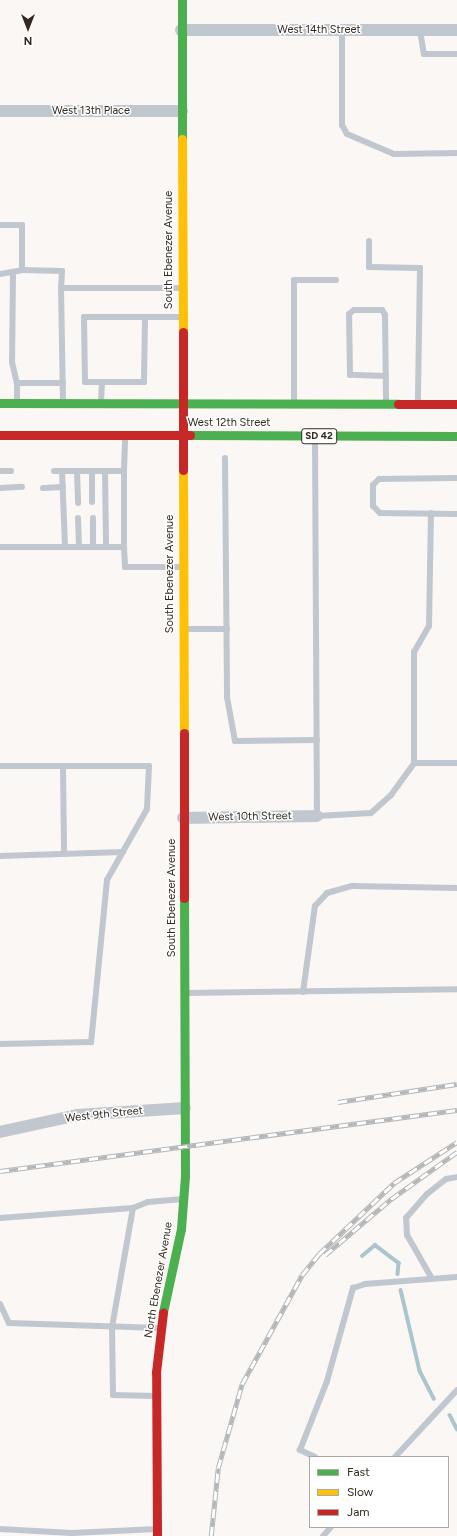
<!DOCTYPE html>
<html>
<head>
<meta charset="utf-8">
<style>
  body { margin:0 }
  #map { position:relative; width:457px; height:1536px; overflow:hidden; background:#faf7f4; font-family:Figtree,sans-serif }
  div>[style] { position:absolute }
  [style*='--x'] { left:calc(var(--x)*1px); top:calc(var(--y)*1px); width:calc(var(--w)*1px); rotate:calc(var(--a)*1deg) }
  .stream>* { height:3.5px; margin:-1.75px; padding:0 1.75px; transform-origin:1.75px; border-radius:1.75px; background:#aac6cc }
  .lane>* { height:6px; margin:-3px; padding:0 3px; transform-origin:3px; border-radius:3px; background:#c1c7cf }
  .street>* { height:12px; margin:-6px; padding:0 6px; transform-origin:6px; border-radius:6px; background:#c1c7cf }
  .fast>* { height:9px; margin:-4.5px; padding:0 4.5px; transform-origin:4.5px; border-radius:4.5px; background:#4caf50 }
  .slow>* { height:9px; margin:-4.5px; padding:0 4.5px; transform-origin:4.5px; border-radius:4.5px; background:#ffc107 }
  .jam>* { height:9px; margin:-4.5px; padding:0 4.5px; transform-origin:4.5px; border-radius:4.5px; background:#c62828 }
  .rail>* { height:4.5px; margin-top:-2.25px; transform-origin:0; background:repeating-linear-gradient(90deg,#fff 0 9px,#b5b6b8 0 18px); box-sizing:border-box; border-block:1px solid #b5b6b8 }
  span { translate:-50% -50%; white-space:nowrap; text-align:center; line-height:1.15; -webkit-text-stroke:3px #fff; paint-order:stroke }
  .shield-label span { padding:1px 3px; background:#fff; border:1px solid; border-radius:3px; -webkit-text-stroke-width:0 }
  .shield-label { font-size:10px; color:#322a1e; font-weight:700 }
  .street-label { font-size:11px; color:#322a1e }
  .legend { position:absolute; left:309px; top:1456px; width:140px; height:72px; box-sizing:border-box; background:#fff; border:1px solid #adaaa5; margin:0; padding:5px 7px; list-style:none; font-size:12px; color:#322a1e }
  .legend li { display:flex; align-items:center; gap:8px; height:20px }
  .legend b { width:20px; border:1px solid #adaaa5 }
  .north { position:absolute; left:8px; top:8px; width:40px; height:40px; -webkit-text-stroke:3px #fff; paint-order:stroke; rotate:180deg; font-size:11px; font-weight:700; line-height:16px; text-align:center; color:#322a1e }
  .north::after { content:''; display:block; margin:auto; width:14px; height:18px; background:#322a1e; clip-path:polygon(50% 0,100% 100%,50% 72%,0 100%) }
</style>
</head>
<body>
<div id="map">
  <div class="stream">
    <div style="--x:362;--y:1256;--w:17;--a:-40"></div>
    <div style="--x:375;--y:1245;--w:30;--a:37"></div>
    <div style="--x:399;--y:1263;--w:11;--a:95"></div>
    <div style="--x:401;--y:1290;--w:83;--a:76.8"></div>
    <div style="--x:420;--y:1371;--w:31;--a:63"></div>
    <div style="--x:450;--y:1415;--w:16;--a:63"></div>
  </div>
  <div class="lane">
    <div style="--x:342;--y:30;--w:95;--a:90"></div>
    <div style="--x:342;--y:125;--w:10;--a:61"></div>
    <div style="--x:347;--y:134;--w:51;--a:23.1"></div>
    <div style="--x:394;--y:154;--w:63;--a:-0.9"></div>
    <div style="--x:420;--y:30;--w:24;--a:81"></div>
    <div style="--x:424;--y:54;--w:33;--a:0"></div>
    <div style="--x:0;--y:225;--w:22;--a:0"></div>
    <div style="--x:22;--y:225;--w:45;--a:90"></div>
    <div style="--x:369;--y:241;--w:26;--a:90"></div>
    <div style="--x:369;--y:267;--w:51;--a:1.1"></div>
    <div style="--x:420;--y:268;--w:134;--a:90.9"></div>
    <div style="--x:13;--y:272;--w:90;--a:90.6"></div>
    <div style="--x:12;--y:362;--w:22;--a:77"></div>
    <div style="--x:17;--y:383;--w:46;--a:0"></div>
    <div style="--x:0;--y:274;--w:22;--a:-10"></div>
    <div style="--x:22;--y:270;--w:40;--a:1.4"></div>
    <div style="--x:62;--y:271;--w:17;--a:93"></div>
    <div style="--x:386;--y:376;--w:36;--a:-178"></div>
    <div style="--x:350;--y:375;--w:61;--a:-90.9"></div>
    <div style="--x:349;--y:314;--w:6;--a:-39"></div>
    <div style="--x:354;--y:310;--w:28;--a:0"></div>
    <div style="--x:382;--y:310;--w:6;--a:59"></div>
    <div style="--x:385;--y:315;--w:87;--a:89.3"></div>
    <div style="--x:102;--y:382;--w:17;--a:180"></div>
    <div style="--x:85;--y:382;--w:65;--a:-90.9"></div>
    <div style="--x:84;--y:317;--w:61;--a:0"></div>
    <div style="--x:17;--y:383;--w:19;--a:90"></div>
    <div style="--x:63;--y:402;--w:114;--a:-91"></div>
    <div style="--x:61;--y:288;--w:119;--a:0"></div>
    <div style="--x:101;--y:402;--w:20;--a:-87"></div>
    <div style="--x:102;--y:382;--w:42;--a:0"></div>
    <div style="--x:144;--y:382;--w:65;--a:-89.1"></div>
    <div style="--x:145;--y:317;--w:35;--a:0"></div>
    <div style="--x:294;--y:402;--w:122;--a:-90"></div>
    <div style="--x:294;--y:280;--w:42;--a:0"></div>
    <div style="--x:315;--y:437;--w:379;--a:89.7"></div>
    <div style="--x:317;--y:816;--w:54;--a:-3.2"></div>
    <div style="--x:371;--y:813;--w:27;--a:-42"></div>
    <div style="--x:391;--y:795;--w:39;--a:-54"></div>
    <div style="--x:414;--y:763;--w:43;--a:0"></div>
    <div style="--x:225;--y:458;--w:239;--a:89.5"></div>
    <div style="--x:227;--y:697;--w:45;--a:79.7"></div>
    <div style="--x:235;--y:741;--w:82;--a:-0.7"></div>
    <div style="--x:0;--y:471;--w:11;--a:0"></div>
    <div style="--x:54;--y:471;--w:70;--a:0"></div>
    <div style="--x:124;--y:471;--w:33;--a:-88"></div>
    <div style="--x:62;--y:471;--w:76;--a:87.7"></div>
    <div style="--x:77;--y:471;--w:32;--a:88"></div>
    <div style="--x:92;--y:471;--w:31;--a:90"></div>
    <div style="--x:105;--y:471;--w:76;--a:89.2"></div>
    <div style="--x:457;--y:478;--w:78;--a:179.3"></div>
    <div style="--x:379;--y:479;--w:8;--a:135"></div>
    <div style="--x:373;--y:485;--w:21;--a:90"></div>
    <div style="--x:373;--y:506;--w:10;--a:45"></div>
    <div style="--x:380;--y:513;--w:77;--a:0.7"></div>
    <div style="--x:0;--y:488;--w:22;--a:-3"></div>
    <div style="--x:43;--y:488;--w:20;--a:-3"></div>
    <div style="--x:78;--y:518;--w:29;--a:88"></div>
    <div style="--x:93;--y:518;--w:29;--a:90"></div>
    <div style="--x:0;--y:547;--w:124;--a:0"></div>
    <div style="--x:124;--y:547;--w:76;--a:-90"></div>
    <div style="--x:124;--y:547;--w:20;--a:87"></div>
    <div style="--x:125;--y:567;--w:57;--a:0"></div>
    <div style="--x:184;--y:629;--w:43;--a:0"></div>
    <div style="--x:414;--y:763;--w:111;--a:-90"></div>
    <div style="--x:414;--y:652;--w:30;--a:-60"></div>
    <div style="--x:429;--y:626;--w:113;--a:-89"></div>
    <div style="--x:0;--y:766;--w:149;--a:0"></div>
    <div style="--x:149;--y:766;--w:43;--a:92.7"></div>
    <div style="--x:147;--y:809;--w:81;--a:119.4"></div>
    <div style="--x:107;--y:880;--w:163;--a:95.6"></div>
    <div style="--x:91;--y:1042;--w:91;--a:178.7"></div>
    <div style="--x:63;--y:766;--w:88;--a:89.3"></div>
    <div style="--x:0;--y:856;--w:123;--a:-1.9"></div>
    <div style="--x:303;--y:992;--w:87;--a:-82.1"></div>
    <div style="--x:315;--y:906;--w:18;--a:-47"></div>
    <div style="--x:327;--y:893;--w:26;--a:-16"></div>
    <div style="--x:352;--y:886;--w:105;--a:1.1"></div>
    <div style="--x:186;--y:993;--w:271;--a:-0.8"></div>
    <div style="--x:0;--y:1218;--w:133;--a:-4.3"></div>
    <div style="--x:431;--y:1277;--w:48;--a:-119.7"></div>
    <div style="--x:407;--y:1235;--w:17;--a:-93"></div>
    <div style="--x:406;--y:1218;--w:32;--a:-49"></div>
    <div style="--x:427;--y:1194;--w:24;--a:-38"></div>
    <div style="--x:446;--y:1179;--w:11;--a:-10"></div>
    <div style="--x:0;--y:1304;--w:21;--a:65"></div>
    <div style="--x:9;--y:1323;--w:150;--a:1.9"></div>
    <div style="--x:155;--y:1396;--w:42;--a:-178.6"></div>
    <div style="--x:113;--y:1395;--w:68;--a:-90.8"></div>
    <div style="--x:112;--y:1327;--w:121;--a:-80"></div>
    <div style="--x:133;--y:1208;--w:16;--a:-22"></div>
    <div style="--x:148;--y:1202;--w:35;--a:-5"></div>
    <div style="--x:315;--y:1457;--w:17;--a:-155"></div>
    <div style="--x:300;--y:1450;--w:74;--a:-68.6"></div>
    <div style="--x:327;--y:1381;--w:97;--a:-74.4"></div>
    <div style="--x:353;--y:1288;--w:13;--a:-18"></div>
    <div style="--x:365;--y:1284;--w:92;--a:-4.4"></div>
    <div style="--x:395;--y:1457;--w:91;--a:-47.2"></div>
    <div style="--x:0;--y:1529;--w:72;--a:3.2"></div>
    <div style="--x:72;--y:1533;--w:85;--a:-2.7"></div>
    <div style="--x:323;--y:1536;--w:12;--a:-48"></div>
  </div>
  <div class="street">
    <div style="--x:181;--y:30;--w:276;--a:0"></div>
    <div style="--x:0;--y:111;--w:182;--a:0"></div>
    <div style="--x:183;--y:818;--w:134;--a:-0.9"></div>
    <div style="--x:0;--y:1132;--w:80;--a:-12.3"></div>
    <div style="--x:78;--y:1115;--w:107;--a:-3.7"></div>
  </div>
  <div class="fast">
    <div style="--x:182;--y:0;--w:139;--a:90"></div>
    <div style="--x:0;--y:403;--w:398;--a:0.1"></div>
    <div style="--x:190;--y:435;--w:267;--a:0.2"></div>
    <div style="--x:163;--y:1312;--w:85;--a:-77.8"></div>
    <div style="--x:181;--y:1229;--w:53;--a:-85.7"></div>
    <div style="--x:185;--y:1176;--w:278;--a:-90.2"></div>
  </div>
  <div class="slow">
    <div style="--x:182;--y:139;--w:193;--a:89.7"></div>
    <div style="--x:183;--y:470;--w:263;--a:89.8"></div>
  </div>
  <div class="jam">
    <div style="--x:183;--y:332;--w:138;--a:90"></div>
    <div style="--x:398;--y:404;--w:59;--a:0"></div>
    <div style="--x:0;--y:435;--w:190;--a:0"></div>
    <div style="--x:184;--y:733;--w:165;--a:90"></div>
    <div style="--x:157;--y:1536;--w:164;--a:-90.3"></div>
    <div style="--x:156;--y:1372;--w:60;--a:-83.3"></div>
  </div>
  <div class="rail">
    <div style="--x:338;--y:1102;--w:120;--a:-8.6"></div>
    <div style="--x:0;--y:1171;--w:461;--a:-7.6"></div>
    <div style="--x:325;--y:1255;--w:87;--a:-40.3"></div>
    <div style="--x:391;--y:1199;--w:81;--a:-35.5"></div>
    <div style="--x:211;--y:1536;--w:68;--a:-84.1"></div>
    <div style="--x:218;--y:1468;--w:87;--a:-74.1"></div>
    <div style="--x:242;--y:1384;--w:124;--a:-61.2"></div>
    <div style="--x:302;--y:1275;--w:27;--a:-51"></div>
    <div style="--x:319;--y:1254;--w:103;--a:-43.4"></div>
    <div style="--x:394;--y:1183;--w:75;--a:-33.1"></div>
  </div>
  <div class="shield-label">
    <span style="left:319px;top:436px">SD 42</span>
  </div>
  <div class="street-label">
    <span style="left:319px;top:30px">West 14th Street</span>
    <span style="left:91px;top:111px">West 13th Place</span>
    <span style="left:169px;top:250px;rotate:-90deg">South Ebenezer Avenue</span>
    <span style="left:229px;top:423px">West 12th Street</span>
    <span style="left:170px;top:574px;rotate:-90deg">South Ebenezer Avenue</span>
    <span style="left:250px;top:817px;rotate:-1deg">West 10th Street</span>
    <span style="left:172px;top:898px;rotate:-90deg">South Ebenezer Avenue</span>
    <span style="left:104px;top:1115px;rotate:-6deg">West 9th Street</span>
    <span style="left:159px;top:1280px;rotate:-80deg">North Ebenezer Avenue</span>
  </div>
  <ul class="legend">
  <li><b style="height:5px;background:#4caf50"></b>Fast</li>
  <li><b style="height:5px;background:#ffc107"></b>Slow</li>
  <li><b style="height:5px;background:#c62828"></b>Jam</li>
  </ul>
  <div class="north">N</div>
</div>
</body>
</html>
